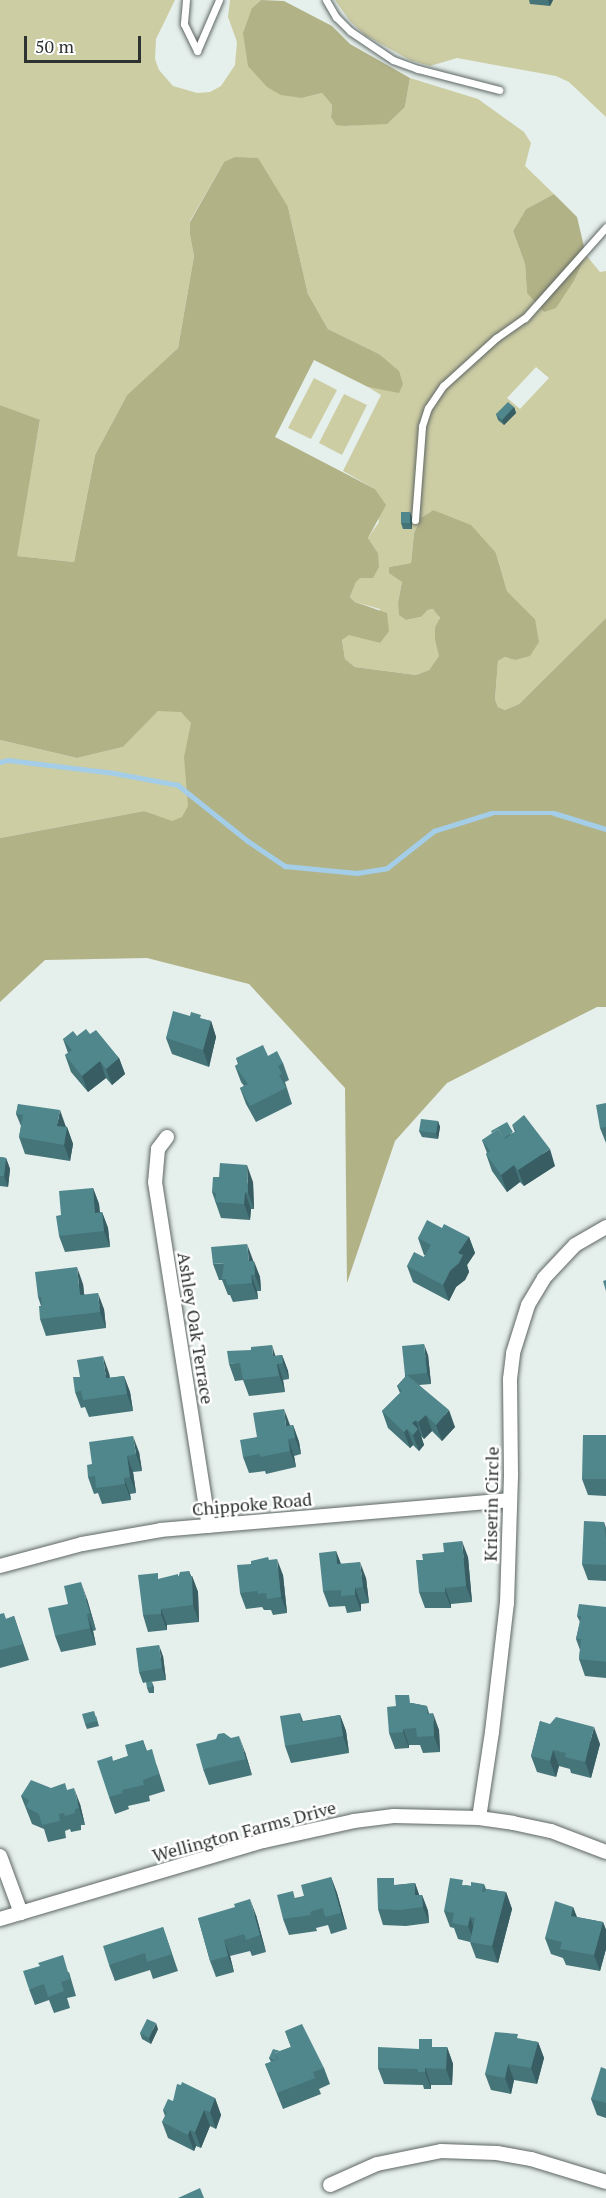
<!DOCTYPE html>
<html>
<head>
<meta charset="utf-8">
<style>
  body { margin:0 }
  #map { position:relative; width:606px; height:2198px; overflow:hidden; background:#e5efeb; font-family:"PT Serif",serif }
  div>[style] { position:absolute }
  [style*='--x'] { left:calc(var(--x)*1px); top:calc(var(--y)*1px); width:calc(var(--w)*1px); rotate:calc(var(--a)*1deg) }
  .green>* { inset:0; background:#cdcda4 }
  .forest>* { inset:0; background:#b2b287 }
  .stream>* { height:4.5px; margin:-2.25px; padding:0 2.25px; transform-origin:2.25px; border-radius:2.25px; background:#a4cde8 }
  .roads { filter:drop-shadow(0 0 2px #5f6764) drop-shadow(0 0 2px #5f6764) }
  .lane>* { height:7px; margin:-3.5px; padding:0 3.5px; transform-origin:3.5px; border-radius:3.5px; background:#fff }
  .street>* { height:14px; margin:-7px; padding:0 7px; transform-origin:7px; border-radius:7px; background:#fff }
  .wall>* { inset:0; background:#457479 }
  .shaded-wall>* { inset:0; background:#385e63 }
  .building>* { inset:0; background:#50878d }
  span { translate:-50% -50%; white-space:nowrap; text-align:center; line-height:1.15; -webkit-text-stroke:5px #fff; paint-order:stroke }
  .street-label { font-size:18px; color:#2e3231 }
  .scale { position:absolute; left:24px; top:36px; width:117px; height:27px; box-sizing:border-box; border:3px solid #2e3231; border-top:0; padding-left:8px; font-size:18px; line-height:21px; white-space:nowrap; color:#2e3231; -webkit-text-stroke:4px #fff; paint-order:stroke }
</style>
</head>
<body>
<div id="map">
  <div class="green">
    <div style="clip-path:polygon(evenodd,0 0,175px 0,156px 39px,155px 59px,159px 70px,173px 86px,197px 93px,210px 92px,221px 86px,235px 65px,237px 42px,228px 17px,230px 0,261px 0,252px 8px,302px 98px,322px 93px,332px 105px,331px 117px,344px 126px,387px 123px,405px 107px,410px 78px,478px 99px,524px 132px,531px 143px,525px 166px,554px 194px,526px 209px,513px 231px,525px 264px,527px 293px,575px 279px,586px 255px,600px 272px,606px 271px,606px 618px,519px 704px,505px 710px,498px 707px,495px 699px,498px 661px,505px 657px,515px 660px,535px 619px,507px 591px,496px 553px,433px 510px,421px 518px,414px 533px,411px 563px,389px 567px,389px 572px,402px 582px,398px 602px,400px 615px,406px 620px,421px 617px,428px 610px,434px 609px,440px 619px,435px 627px,435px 640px,440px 655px,429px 670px,416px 675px,355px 667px,345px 659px,342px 640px,349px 634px,380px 643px,380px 609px,355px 602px,350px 597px,356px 582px,378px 553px,368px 538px,379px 522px,375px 489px,343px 471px,381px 395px,368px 387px,399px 392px,379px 354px,328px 329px,308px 294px,288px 207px,224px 162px,190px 221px,190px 235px,194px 256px,178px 348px,127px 395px,95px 455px,74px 562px,16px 556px,40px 421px,0 405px,0 0,536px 367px,549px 378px,520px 409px,507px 398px,536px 367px)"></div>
    <div style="clip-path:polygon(335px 0,606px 0,606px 117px,569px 82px,556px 76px,457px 58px,430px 66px,410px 60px,365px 35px,350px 21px)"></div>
    <div style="clip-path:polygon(314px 378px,337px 390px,311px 439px,288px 428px)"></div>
    <div style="clip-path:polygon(344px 394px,367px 405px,342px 455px,319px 443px)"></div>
    <div style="clip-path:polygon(219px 647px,357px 900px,144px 811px,0 838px,0 740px,77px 758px,123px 747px)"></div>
  </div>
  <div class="forest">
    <div style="clip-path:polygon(261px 0,284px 1px,332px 26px,350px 44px,410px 78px,405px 107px,387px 124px,344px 126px,336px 125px,331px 117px,332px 105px,322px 93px,302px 98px,281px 95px,267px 87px,248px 66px,243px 33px,252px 8px)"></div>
    <div style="clip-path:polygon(235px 157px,258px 158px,288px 207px,308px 294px,328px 329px,379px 354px,399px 371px,403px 384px,399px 393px,368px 387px,314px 360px,275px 437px,375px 489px,386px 505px,368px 538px,378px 553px,379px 567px,373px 578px,360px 578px,356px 582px,350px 597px,355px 602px,387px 613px,389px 631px,380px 643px,349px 635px,342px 640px,345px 659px,355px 667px,416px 675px,429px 670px,439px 656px,435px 640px,435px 627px,440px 618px,433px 609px,428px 610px,421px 617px,406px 620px,399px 615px,398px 602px,402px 582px,389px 573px,389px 567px,411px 563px,414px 533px,421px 518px,433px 510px,471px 525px,496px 553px,507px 591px,535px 619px,539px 642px,530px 656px,515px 660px,505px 657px,498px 661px,495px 699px,498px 707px,505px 710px,519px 704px,606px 618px,606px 1007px,597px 1007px,447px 1083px,395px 1141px,347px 1283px,345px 1088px,249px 984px,147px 958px,45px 960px,0 1002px,0 838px,144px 811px,172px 821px,182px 817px,188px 806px,184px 757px,191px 723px,181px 712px,158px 711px,123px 747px,77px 758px,0 740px,0 405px,40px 420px,17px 556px,74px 562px,95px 455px,127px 395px,178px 348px,194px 256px,190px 235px,190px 222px,224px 162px)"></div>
    <div style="clip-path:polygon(554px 194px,577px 217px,586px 255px,575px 279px,556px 308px,544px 312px,527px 293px,525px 264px,513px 231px,526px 209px)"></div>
  </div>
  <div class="stream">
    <div style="--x:0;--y:762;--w:8;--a:-14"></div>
    <div style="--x:8;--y:760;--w:107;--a:7"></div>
    <div style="--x:114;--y:773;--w:65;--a:10.6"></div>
    <div style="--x:178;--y:785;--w:90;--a:38.7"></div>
    <div style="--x:248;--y:841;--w:45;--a:34"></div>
    <div style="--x:285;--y:866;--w:72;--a:5.6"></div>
    <div style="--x:357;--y:873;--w:30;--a:-9"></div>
    <div style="--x:387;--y:868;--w:60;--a:-38.2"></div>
    <div style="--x:434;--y:831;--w:60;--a:-17.5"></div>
    <div style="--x:491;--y:813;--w:63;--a:0"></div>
    <div style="--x:554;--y:813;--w:54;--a:17.1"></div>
  </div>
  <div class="roads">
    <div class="lane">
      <div style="--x:186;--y:0;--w:24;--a:95"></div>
      <div style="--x:184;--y:24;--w:30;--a:64"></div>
      <div style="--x:197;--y:51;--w:56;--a:-66.7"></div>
      <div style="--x:326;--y:0;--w:20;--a:60"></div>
      <div style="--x:336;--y:17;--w:20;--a:45"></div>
      <div style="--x:350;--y:31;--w:52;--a:34"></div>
      <div style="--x:393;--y:60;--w:27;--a:20"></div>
      <div style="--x:418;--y:69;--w:84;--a:14.5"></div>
      <div style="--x:415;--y:520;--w:94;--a:-85.7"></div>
      <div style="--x:422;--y:426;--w:19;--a:-72"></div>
      <div style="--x:428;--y:408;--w:27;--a:-56"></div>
      <div style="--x:443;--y:386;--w:72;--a:-42.2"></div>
      <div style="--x:496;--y:338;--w:35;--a:-35"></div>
      <div style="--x:525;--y:318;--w:122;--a:-48.3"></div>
    </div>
    <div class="street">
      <div style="--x:167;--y:1137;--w:15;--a:127"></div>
      <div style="--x:158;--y:1149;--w:33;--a:95"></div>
      <div style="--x:155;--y:1182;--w:348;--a:81.1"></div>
      <div style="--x:0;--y:1566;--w:85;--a:-15"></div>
      <div style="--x:82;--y:1544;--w:80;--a:-10"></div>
      <div style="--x:161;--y:1530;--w:350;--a:-4.9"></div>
      <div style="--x:479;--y:1818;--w:87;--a:-81.4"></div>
      <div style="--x:492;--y:1732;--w:130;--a:-83.4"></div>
      <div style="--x:507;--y:1603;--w:128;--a:-88.2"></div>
      <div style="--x:511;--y:1475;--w:96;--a:-90.6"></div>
      <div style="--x:510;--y:1379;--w:26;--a:-83"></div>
      <div style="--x:513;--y:1353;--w:50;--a:-72.6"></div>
      <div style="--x:528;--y:1305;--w:31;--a:-59"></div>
      <div style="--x:544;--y:1278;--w:45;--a:-46.8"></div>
      <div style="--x:575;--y:1245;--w:36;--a:-30"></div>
      <div style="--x:0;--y:1856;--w:61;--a:69.8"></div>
      <div style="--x:0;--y:1919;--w:275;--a:-16.5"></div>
      <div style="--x:264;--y:1841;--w:92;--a:-12.5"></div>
      <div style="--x:354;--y:1821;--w:40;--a:-7.1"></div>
      <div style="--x:394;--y:1816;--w:85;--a:1.3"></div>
      <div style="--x:479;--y:1818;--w:34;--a:8"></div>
      <div style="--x:513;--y:1823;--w:39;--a:12"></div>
      <div style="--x:551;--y:1831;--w:59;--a:20.9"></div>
      <div style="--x:330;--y:2185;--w:51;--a:-24.1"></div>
      <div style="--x:377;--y:2164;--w:65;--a:-11.5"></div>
      <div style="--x:441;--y:2151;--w:56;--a:2"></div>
      <div style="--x:497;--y:2153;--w:35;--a:10"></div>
      <div style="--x:531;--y:2159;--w:78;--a:17"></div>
    </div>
  </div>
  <div class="wall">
    <div style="clip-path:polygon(527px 0,553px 0,550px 6px,530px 4px,529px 0)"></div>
    <div style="clip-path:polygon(514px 407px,516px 413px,504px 425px,498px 420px,496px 414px)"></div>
    <div style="clip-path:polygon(410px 512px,412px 518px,412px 529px,403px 529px,401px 523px)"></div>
    <div style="clip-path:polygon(202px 1019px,211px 1021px,216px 1037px,209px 1067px,172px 1054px,166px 1038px)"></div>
    <div style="clip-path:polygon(90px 1034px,119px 1058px,125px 1074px,112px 1085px,106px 1078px,88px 1092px,71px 1072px,65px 1055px,68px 1053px,63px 1039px)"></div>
    <div style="clip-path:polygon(268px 1056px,283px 1063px,289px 1080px,285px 1082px,292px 1104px,256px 1122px,246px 1104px,240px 1088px,244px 1086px,241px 1082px,235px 1066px,238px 1064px,236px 1058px)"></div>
    <div style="clip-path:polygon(606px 1103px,606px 1143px,600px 1128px)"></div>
    <div style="clip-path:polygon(18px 1104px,67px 1127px,73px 1144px,70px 1161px,25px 1154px,19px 1137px,21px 1126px,16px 1114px)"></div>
    <div style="clip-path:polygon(438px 1121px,440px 1127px,438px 1139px,422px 1137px,419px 1131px)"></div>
    <div style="clip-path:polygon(512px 1125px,555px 1166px,524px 1186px,520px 1182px,507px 1192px,492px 1171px,486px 1154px,487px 1153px,482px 1140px,513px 1133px,515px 1132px)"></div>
    <div style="clip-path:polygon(0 1157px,6px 1158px,10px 1169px,8px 1187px,0 1186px)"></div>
    <div style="clip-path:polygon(253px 1182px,254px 1209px,251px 1209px,250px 1220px,221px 1218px,212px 1192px)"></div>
    <div style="clip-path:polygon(93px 1188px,99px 1204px,100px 1212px,102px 1212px,108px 1228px,110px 1247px,65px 1252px,59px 1236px,61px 1215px)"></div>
    <div style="clip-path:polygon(442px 1228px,469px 1237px,475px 1253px,467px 1265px,469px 1272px,465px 1280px,456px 1287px,449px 1301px,413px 1282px,407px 1266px,424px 1257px,425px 1255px,424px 1255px,418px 1238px)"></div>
    <div style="clip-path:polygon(253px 1261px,260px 1277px,261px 1291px,257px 1291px,258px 1299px,233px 1302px,230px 1295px,228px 1295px,222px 1280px,219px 1280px,213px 1264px)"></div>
    <div style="clip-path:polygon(83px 1284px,84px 1294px,104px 1309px,106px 1328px,46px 1336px,40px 1319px,41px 1306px,38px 1297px)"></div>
    <div style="clip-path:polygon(282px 1355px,288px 1371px,289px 1379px,283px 1380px,285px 1392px,249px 1396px,243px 1380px,235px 1381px,229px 1364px)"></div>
    <div style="clip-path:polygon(428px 1355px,431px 1384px,419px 1385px,455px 1427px,442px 1441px,432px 1431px,424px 1439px,421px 1436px,424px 1445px,419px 1451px,413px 1445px,410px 1448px,388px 1428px,382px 1411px,400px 1393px,397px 1386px,405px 1377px,405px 1375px)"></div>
    <div style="clip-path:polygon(109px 1373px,110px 1378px,124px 1376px,130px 1392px,133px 1411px,89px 1417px,85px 1407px,81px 1408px,75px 1392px)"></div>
    <div style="clip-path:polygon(293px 1425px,299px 1442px,301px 1454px,294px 1456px,296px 1467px,266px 1474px,265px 1471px,249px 1473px,243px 1457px,257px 1437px)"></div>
    <div style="clip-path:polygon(606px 1435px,606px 1496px,588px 1495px,582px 1479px)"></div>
    <div style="clip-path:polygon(139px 1452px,142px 1471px,133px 1472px,136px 1493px,130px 1494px,131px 1500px,102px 1504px,98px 1493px,94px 1494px,88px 1477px,92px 1464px)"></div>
    <div style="clip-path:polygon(604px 1522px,606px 1528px,606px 1581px,588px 1580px,582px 1564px)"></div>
    <div style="clip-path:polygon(336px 1551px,341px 1564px,366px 1578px,369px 1603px,361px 1604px,361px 1611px,347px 1613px,345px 1606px,329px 1607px,323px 1591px)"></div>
    <div style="clip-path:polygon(468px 1557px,472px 1602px,451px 1604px,451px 1608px,425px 1608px,419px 1592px,423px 1560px)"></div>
    <div style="clip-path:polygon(269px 1560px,283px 1575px,287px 1613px,273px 1615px,271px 1610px,264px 1610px,262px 1607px,246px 1609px,240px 1593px,251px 1564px)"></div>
    <div style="clip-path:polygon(189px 1571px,191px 1576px,192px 1576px,198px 1592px,199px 1622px,167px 1625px,167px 1630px,148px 1632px,143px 1615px,160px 1579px,179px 1576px)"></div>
    <div style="clip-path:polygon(87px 1599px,96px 1630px,93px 1631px,96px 1645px,61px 1652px,55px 1636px,68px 1604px)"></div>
    <div style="clip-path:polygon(606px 1607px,606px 1678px,585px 1676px,579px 1659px,580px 1650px,576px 1639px,580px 1622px,577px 1616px)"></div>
    <div style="clip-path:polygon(0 1614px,6px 1619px,14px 1616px,29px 1660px,0 1668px)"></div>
    <div style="clip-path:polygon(163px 1656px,166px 1680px,150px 1682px,152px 1682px,154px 1687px,154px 1693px,149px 1693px,147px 1688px,147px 1682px,143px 1683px,139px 1672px)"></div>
    <div style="clip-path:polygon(412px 1703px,427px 1706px,429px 1713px,439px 1730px,440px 1752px,423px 1753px,420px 1745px,409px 1745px,409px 1748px,395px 1749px,389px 1733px,396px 1706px)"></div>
    <div style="clip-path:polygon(300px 1713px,303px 1721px,340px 1715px,346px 1731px,349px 1753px,291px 1763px,285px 1746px)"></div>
    <div style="clip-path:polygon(96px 1716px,99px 1726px,87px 1729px,85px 1724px)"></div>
    <div style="clip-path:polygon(540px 1721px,600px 1744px,591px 1778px,571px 1773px,570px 1769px,559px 1766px,556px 1777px,537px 1772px,531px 1756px)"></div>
    <div style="clip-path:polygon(143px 1740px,147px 1751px,157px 1766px,165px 1791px,149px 1796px,150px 1801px,128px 1806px,129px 1809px,115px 1814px,109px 1797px,113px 1761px,128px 1756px)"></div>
    <div style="clip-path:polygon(245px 1752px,252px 1775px,209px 1785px,203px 1769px)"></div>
    <div style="clip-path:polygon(51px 1788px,67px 1790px,80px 1804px,85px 1825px,81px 1825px,81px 1830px,71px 1832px,70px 1829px,65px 1831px,66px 1838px,48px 1842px,44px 1829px,32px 1824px,21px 1796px)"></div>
    <div style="clip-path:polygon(331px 1877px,337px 1893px,347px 1929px,331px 1934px,328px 1925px,316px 1928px,317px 1931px,289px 1935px,283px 1919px,295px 1898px,304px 1896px)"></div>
    <div style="clip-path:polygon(415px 1883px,419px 1895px,422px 1895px,428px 1911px,429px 1923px,406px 1926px,383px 1925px,378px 1909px,397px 1885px)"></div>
    <div style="clip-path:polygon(484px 1884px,486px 1889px,506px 1892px,512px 1909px,498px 1963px,476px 1958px,470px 1942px,458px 1939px,454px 1928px,450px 1927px,444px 1911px,465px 1885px,471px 1886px)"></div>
    <div style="clip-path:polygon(573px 1907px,577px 1917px,603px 1922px,606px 1930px,606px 1949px,600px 1971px,566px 1965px,563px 1958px,551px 1954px,545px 1938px)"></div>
    <div style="clip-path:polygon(256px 1915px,266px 1952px,252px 1956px,250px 1951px,230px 1956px,234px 1972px,216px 1977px,210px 1961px,198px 1918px)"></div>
    <div style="clip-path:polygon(163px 1927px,178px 1971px,153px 1979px,150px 1970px,115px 1981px,109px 1965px)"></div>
    <div style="clip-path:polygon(69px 1972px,76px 1996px,67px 1998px,70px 2008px,54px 2013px,49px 2000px,35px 2005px,29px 1989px)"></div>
    <div style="clip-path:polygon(158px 2029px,151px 2044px,142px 2039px,140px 2033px)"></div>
    <div style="clip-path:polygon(285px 2031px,324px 2068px,330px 2084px,319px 2089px,321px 2094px,283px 2109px,265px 2064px,271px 2062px,269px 2058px,280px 2051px,291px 2047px)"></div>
    <div style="clip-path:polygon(519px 2039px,538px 2042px,544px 2058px,537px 2084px,514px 2080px,511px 2094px,491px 2090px,485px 2074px)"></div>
    <div style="clip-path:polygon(435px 2047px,447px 2047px,453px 2064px,452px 2085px,431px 2085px,431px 2089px,424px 2089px,423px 2085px,384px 2084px,378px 2068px,419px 2049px)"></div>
    <div style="clip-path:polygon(606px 2069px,606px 2118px,597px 2115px,591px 2099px)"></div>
    <div style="clip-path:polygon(215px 2098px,221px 2115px,216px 2129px,210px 2126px,201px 2148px,196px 2146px,194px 2151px,168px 2138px,162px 2122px,165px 2116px,163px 2110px,173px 2101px)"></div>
  </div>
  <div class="shaded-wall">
    <div style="clip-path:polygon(548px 0,553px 0,550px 6px)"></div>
    <div style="clip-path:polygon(514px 407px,516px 413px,504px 425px,502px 420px)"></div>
    <div style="clip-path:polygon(410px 512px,412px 518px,412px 529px,410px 523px)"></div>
    <div style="clip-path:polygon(211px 1021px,216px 1037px,209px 1067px,203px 1050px)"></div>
    <div style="clip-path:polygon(119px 1058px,125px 1074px,112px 1085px,106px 1069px)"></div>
    <div style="clip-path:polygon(100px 1061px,106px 1078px,88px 1092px,82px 1076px)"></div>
    <div style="clip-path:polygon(60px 1110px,66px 1127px,63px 1142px,57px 1126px)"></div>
    <div style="clip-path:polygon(438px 1121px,440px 1127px,438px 1139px,436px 1133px)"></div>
    <div style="clip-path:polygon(67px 1127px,73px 1144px,70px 1161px,64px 1145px)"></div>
    <div style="clip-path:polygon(550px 1149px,555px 1166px,524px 1186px,518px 1170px)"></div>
    <div style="clip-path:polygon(6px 1158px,10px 1169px,8px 1187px,4px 1176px)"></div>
    <div style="clip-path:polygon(247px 1165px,253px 1182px,254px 1209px,248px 1193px)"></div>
    <div style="clip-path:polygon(514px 1165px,520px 1182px,507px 1192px,501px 1175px)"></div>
    <div style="clip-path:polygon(93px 1188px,99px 1204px,101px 1229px,95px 1213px)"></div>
    <div style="clip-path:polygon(245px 1192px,251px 1209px,250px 1220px,244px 1204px)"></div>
    <div style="clip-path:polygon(102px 1212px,108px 1228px,110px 1247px,104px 1231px)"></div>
    <div style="clip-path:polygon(469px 1237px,475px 1253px,467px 1265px,469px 1272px,465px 1280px,456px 1287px,449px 1301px,443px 1285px,458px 1253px)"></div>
    <div style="clip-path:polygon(247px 1244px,253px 1260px,255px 1275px,249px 1261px)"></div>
    <div style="clip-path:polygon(254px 1261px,260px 1277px,261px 1291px,255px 1275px)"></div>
    <div style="clip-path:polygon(77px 1267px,83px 1284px,86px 1311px,80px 1295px)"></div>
    <div style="clip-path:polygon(251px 1275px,257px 1291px,258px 1299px,252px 1283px)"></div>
    <div style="clip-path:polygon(98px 1293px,104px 1309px,106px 1328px,100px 1312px)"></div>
    <div style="clip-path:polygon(424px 1344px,428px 1355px,431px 1384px,427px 1373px)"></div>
    <div style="clip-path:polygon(272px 1345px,283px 1380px,285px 1392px,273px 1356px)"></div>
    <div style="clip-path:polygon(282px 1355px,288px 1371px,289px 1379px,283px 1363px)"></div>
    <div style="clip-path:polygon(103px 1356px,109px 1373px,112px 1395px,106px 1378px)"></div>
    <div style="clip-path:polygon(124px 1376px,130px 1392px,133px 1411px,127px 1394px)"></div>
    <div style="clip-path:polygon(284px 1409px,290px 1425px,292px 1439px,286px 1426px)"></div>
    <div style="clip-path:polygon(449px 1410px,455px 1427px,442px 1441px,436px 1425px)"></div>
    <div style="clip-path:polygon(426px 1415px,432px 1431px,424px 1439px,418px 1422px)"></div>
    <div style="clip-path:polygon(416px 1420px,424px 1445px,419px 1451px,413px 1435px,412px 1423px)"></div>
    <div style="clip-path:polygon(293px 1425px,299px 1442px,301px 1454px,295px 1438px)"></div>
    <div style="clip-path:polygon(407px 1429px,413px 1445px,410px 1448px,404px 1432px)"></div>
    <div style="clip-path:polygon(133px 1436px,139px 1452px,142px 1471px,136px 1454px)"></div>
    <div style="clip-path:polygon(288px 1439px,294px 1456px,296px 1467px,290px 1451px)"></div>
    <div style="clip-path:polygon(127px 1456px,133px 1472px,136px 1493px,130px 1477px)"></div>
    <div style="clip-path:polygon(124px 1478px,130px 1494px,131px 1500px,125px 1484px)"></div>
    <div style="clip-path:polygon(462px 1541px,468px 1557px,472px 1602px,466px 1586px)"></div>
    <div style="clip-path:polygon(336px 1551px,342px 1567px,337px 1564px)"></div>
    <div style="clip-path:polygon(277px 1559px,283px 1575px,287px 1613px,281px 1597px)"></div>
    <div style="clip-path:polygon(360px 1562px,366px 1578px,369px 1603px,363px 1587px)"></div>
    <div style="clip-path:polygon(189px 1571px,192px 1580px,192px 1576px,198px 1592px,199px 1622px,193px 1605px)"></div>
    <div style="clip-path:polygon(81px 1582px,87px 1599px,96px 1630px,90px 1613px)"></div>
    <div style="clip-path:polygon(355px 1588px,361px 1604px,361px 1611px,355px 1595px)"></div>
    <div style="clip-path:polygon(445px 1588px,451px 1604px,451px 1608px,445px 1592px)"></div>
    <div style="clip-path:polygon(161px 1609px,167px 1625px,167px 1630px,161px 1614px)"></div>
    <div style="clip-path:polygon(87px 1614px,93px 1631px,96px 1645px,90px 1628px)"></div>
    <div style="clip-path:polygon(159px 1645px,163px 1656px,166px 1680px,162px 1668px)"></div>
    <div style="clip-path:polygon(433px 1713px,439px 1730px,440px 1752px,434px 1736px)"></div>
    <div style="clip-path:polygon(340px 1715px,346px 1731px,349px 1753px,343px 1736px)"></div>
    <div style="clip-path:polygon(594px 1727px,600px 1744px,591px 1778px,585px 1762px)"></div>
    <div style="clip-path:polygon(403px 1729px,409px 1745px,409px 1748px,403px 1732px)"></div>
    <div style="clip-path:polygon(239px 1736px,245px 1752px,252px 1775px,246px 1759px)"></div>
    <div style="clip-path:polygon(553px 1750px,559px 1766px,556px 1777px,550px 1761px)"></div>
    <div style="clip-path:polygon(74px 1788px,80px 1804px,85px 1825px,79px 1808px)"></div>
    <div style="clip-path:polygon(331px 1877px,337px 1893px,347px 1929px,341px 1913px)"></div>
    <div style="clip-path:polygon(415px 1883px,421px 1900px,415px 1895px)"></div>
    <div style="clip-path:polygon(506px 1892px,512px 1909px,498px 1963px,492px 1946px)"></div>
    <div style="clip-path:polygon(422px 1895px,428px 1911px,429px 1923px,423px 1907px)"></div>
    <div style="clip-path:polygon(250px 1899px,256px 1915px,266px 1952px,260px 1935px)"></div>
    <div style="clip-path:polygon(573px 1907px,579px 1923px,571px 1916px)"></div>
    <div style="clip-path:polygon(470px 1917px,476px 1933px,474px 1942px,468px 1926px)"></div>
    <div style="clip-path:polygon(603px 1922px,606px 1930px,606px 1949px,600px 1971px,594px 1955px)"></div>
    <div style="clip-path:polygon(224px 1940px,230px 1956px,234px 1972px,228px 1956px)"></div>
    <div style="clip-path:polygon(156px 2023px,158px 2029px,151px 2044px,149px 2038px)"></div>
    <div style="clip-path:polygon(538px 2042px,544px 2058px,537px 2084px,531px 2068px)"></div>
    <div style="clip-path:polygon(447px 2047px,453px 2064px,452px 2085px,446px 2069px)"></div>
    <div style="clip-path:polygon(508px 2064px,514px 2080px,511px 2094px,505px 2078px)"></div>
    <div style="clip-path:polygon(425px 2068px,431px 2085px,431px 2089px,425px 2072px)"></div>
    <div style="clip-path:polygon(215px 2098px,221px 2115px,216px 2129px,210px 2112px)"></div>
    <div style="clip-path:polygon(204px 2110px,210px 2126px,201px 2148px,195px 2132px)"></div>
    <div style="clip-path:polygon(190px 2130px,196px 2146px,194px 2151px,188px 2135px)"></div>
  </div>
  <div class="building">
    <div style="clip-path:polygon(508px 402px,514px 407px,502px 420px,496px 414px)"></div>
    <div style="clip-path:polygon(401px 512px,410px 512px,410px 523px,401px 523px)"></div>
    <div style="clip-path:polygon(173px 1011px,190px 1016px,191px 1012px,201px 1015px,200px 1018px,211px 1021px,203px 1050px,166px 1038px)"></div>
    <div style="clip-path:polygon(86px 1029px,90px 1034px,96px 1030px,119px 1058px,106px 1069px,100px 1061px,82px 1076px,65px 1055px,72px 1050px,63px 1039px,73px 1031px,77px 1036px)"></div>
    <div style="clip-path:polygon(263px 1045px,268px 1056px,277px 1051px,283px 1063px,278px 1066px,282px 1074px,279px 1075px,286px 1088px,250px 1106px,240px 1088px,248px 1084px,235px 1066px,239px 1064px,236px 1058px)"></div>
    <div style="clip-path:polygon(606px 1103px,606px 1127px,600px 1128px,596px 1105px)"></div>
    <div style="clip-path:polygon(18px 1104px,60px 1110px,57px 1126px,67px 1127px,64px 1145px,19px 1137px,23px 1115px,16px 1114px)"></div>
    <div style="clip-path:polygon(524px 1115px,550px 1149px,518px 1170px,514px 1165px,501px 1175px,486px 1154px,490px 1151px,482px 1140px,498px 1129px,505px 1139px,517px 1130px,512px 1125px)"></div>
    <div style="clip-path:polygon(421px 1119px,438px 1121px,436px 1133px,419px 1131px)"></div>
    <div style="clip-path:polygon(507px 1122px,513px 1132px,504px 1138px,498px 1129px,492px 1133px,491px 1131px)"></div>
    <div style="clip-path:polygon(0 1157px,6px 1158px,4px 1176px,0 1176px)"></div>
    <div style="clip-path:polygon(220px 1163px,247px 1165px,248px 1193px,245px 1192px,244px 1204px,215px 1202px,216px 1193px,212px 1192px,213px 1177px,219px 1177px)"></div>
    <div style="clip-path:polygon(93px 1188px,95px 1213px,102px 1212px,104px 1231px,59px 1236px,56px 1216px,61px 1215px,59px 1191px)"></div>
    <div style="clip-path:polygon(427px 1220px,442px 1228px,444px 1224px,469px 1237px,458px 1253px,463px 1255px,459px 1263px,450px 1271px,443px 1285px,407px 1266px,414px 1252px,424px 1257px,431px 1245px,418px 1238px)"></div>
    <div style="clip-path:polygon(247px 1244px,249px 1261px,254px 1261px,255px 1275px,251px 1275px,252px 1283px,227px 1285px,226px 1279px,222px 1279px,224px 1263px,213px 1264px,211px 1247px)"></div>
    <div style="clip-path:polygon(77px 1267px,80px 1295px,98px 1293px,100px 1312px,40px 1319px,39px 1306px,42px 1306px,41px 1297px,38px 1297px,35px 1272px)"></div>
    <div style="clip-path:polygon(606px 1280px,606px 1291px,603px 1281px)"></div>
    <div style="clip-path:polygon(424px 1344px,427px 1373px,405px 1375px,402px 1346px)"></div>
    <div style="clip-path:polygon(272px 1345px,273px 1356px,282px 1355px,283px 1363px,277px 1364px,279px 1376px,243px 1380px,240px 1363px,229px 1364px,227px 1351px,251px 1350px,251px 1347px)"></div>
    <div style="clip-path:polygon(103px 1356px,106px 1378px,124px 1376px,127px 1394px,83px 1400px,81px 1391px,75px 1392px,73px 1377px,80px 1377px,77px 1360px)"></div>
    <div style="clip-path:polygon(407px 1375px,449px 1410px,436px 1425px,426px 1415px,418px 1422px,416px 1420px,412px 1423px,418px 1429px,413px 1435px,407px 1429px,404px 1432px,382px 1411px,402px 1391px,397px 1386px)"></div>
    <div style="clip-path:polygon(284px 1409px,286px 1426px,293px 1425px,295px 1438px,288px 1439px,290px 1451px,260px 1457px,260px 1454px,243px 1457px,240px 1440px,257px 1437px,253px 1413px)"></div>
    <div style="clip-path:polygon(583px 1435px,606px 1435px,606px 1479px,582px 1479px)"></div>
    <div style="clip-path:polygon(133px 1436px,136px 1454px,127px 1456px,130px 1477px,124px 1478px,125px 1484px,96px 1488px,95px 1476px,88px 1477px,87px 1465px,92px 1464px,89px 1442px)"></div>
    <div style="clip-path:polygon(584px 1521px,604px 1522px,606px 1540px,606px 1565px,582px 1564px)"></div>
    <div style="clip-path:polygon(462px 1541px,466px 1586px,445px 1588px,445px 1592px,419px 1592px,416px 1560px,423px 1560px,422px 1554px,444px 1552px,443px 1543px)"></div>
    <div style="clip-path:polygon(336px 1551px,337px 1564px,360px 1562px,363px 1587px,355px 1588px,355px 1595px,341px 1596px,341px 1590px,323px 1591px,319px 1553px)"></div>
    <div style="clip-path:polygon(268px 1557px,269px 1560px,277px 1559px,281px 1597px,267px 1599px,266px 1593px,258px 1594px,257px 1591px,240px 1593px,237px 1565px,251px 1564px,251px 1561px)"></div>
    <div style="clip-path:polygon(189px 1571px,190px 1576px,192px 1576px,193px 1605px,161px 1609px,161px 1614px,143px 1615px,138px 1575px,158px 1573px,158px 1579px,178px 1574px,178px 1578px,180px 1572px)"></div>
    <div style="clip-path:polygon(81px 1582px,90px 1613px,87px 1614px,90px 1628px,55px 1636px,48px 1608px,68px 1604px,64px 1586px)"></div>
    <div style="clip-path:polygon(579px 1604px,606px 1607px,606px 1662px,579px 1659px,581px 1639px,576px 1639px,581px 1616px,577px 1616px)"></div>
    <div style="clip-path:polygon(4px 1613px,6px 1619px,14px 1616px,23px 1644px,0 1650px,0 1614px)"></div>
    <div style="clip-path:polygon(159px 1645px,162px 1668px,139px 1672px,136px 1648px)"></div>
    <div style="clip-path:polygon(146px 1682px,152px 1682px,152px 1687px,147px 1688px)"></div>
    <div style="clip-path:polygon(395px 1695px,409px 1695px,410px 1703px,427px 1706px,427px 1714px,433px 1713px,434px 1736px,417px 1737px,416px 1728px,403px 1729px,403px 1732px,389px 1733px,387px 1707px,396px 1706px)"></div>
    <div style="clip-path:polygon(94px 1711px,97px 1721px,85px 1724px,82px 1714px)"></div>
    <div style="clip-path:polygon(300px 1713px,301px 1722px,340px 1715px,343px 1736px,285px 1746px,280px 1716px)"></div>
    <div style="clip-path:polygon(556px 1717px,594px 1727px,585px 1762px,565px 1757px,566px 1753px,553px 1750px,550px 1761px,531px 1756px,540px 1721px,550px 1724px)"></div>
    <div style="clip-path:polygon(224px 1733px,231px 1738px,239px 1736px,246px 1759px,203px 1769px,196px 1744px,216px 1739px,218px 1734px)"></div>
    <div style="clip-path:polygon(143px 1740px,146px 1751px,152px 1749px,159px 1774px,143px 1780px,144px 1785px,122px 1790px,123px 1793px,109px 1797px,97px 1761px,112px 1756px,113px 1761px,128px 1756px,125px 1745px)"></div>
    <div style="clip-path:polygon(31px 1780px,51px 1788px,65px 1783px,67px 1790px,74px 1788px,79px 1808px,75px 1809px,75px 1813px,65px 1816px,64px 1813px,59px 1814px,60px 1821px,42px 1825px,39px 1814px,26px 1807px,29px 1800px,21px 1796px)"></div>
    <div style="clip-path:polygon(331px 1877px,341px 1913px,325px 1917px,323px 1908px,310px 1912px,311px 1915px,283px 1919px,277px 1895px,293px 1891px,295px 1899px,304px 1896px,301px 1885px)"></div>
    <div style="clip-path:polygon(377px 1878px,394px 1878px,394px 1885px,415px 1883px,415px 1895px,422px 1895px,423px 1907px,400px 1910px,378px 1909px)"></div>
    <div style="clip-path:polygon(450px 1878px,463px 1880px,462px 1885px,471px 1886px,471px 1882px,484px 1884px,482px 1892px,485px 1892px,486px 1889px,506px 1892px,492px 1946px,470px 1942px,475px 1918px,470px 1917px,468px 1926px,452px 1923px,454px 1913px,444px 1911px)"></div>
    <div style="clip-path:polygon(250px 1899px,260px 1935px,246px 1940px,244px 1934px,224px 1940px,228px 1956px,210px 1961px,198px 1918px,235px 1907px,234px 1904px)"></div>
    <div style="clip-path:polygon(555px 1901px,573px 1907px,571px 1916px,603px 1922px,594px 1955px,560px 1949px,562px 1942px,545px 1938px)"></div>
    <div style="clip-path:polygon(163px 1927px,172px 1954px,147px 1962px,145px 1953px,109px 1965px,103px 1946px)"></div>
    <div style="clip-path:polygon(63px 1955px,70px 1979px,61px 1982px,64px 1991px,48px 1997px,44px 1984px,29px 1989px,23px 1971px,40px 1966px,38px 1963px)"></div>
    <div style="clip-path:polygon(147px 2019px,156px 2023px,149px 2038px,140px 2033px)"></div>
    <div style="clip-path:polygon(302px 2024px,324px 2068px,313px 2072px,315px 2078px,277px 2093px,265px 2064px,278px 2059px,275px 2053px,291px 2047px,285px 2031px)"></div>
    <div style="clip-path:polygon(495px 2032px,518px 2034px,517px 2038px,538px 2042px,531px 2068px,508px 2064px,505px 2078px,485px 2074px)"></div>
    <div style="clip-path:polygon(419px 2039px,432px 2039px,432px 2047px,447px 2047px,446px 2069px,425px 2068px,425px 2072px,418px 2072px,418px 2069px,378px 2068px,378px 2047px,419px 2049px)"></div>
    <div style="clip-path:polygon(273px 2049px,280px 2051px,275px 2053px,277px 2059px,274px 2060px,269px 2058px)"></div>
    <div style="clip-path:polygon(601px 2067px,606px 2069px,606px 2103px,591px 2099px)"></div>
    <div style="clip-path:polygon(182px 2082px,215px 2098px,210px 2112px,204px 2110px,195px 2132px,190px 2130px,188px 2135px,162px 2122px,167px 2112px,163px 2110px,168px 2099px,173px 2101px,177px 2084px,181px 2085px)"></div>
    <div style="clip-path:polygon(200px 2188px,204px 2198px,178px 2198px)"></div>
  </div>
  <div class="street-label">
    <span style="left:196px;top:1328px;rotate:81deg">Ashley Oak Terrace</span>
    <span style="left:252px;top:1504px;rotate:-5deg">Chippoke Road</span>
    <span style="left:491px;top:1504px;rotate:-89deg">Kriserin Circle</span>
    <span style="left:244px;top:1831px;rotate:-15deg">Wellington Farms Drive</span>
  </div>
  <div class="scale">50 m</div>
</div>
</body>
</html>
